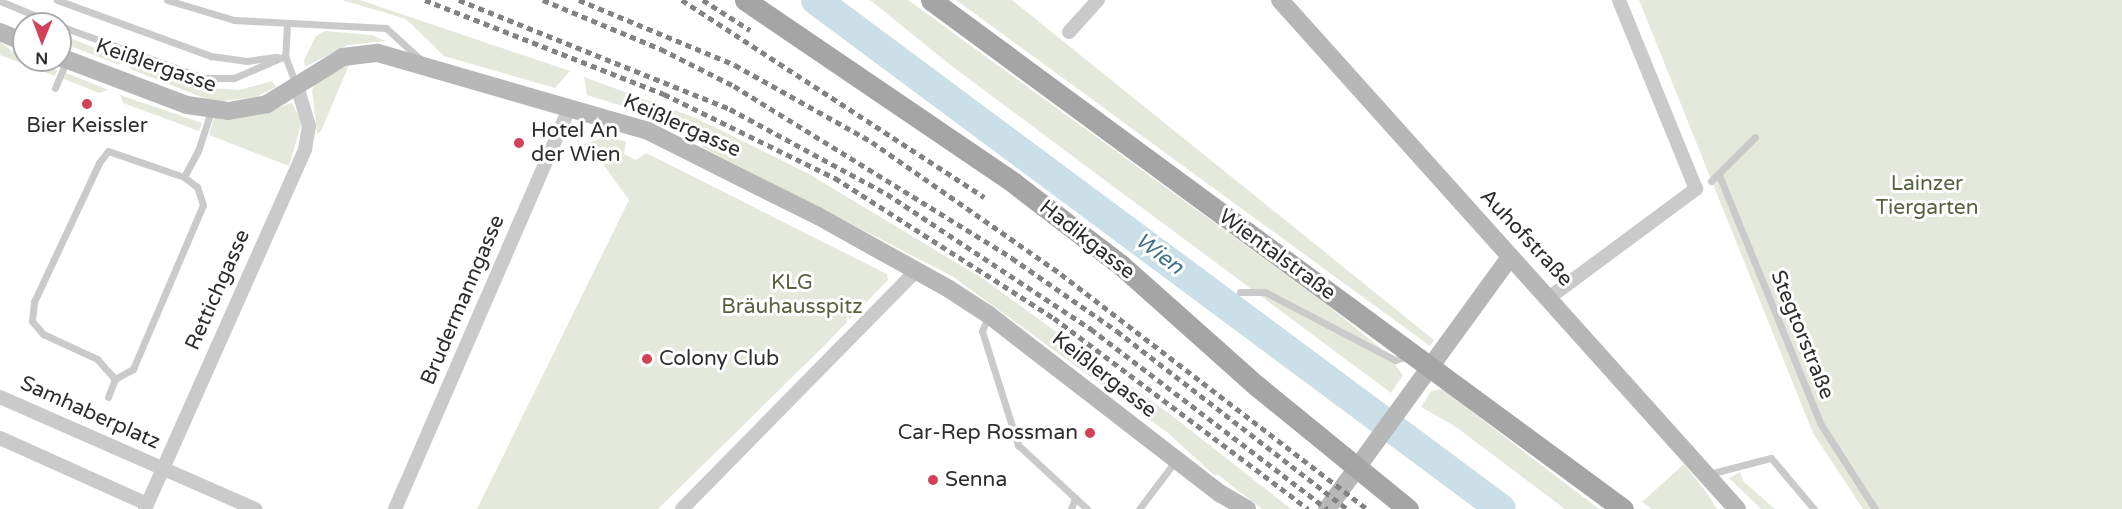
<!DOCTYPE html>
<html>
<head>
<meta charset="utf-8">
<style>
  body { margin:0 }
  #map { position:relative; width:2122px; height:509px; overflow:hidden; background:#fff; font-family:"Varela Round",sans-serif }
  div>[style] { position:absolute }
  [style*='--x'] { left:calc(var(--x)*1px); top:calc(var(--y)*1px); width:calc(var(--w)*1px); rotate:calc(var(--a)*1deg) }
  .green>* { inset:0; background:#e4e9dc }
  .river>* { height:30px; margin:-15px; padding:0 15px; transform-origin:15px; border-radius:15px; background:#cadfe7 }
  .lane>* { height:7px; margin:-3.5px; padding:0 3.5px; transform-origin:3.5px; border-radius:3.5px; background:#cacaca }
  .street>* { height:14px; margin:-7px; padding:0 7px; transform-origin:7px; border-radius:7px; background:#cacaca }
  .secondary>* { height:18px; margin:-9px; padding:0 9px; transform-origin:9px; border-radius:9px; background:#b7b7b7 }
  .primary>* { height:21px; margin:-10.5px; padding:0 10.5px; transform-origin:10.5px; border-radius:10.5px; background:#a5a5a5 }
  .rail>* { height:4.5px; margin-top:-2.25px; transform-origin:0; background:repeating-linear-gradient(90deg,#828282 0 6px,transparent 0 10.5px) }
  .primary-bridge>* { height:21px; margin:-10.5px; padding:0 10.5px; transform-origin:10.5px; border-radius:10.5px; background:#a5a5a5 }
  .dots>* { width:16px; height:16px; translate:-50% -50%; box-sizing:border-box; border:3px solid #fff; border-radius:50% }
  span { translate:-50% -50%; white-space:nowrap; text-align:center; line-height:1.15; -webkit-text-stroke:6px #fff; paint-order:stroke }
  .street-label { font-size:21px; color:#2d2d2d }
  .poi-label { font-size:21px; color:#2d2d2d }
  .left { translate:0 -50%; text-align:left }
  .right { translate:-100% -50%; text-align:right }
  .park-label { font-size:21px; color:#54643f }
  .water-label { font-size:22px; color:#447387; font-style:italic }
  .north { position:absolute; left:12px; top:12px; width:60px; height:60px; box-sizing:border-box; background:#fff; border:2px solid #ababab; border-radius:50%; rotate:181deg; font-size:16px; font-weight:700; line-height:24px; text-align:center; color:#2d2d2d }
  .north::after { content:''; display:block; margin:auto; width:21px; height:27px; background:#d34159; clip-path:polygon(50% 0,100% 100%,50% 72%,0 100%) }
</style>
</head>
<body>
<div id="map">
  <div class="green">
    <div style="clip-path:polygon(342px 0,360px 0,570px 71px,555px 88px,444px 56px,406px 19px)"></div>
    <div style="clip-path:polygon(870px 0,908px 0,1322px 301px,1383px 350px,1403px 375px,1391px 393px,953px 67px)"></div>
    <div style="clip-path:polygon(956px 0,1012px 0,1434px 340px,1430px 346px)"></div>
    <div style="clip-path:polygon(1639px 0,2122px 0,2122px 509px,1863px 509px,1813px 433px)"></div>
    <div style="clip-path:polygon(325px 31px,371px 35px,386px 41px,348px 45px,305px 67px,304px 60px,316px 36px)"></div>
    <div style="clip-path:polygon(60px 34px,122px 59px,119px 65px,60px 42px)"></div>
    <div style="clip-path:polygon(0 42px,24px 60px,57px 70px,55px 76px,0 55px)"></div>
    <div style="clip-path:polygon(132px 63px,210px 88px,239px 90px,272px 81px,276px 87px,256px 97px,214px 102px,130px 69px)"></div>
    <div style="clip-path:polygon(349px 65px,321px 131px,317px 134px,312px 90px,316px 83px)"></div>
    <div style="clip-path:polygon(66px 73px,109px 90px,99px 93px,64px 79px)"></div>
    <div style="clip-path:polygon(584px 77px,696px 118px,809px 174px,985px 280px,1171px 415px,1291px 509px,1262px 509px,1217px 474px,1215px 476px,1168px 433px,952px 276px,702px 147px,704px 140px,655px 116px,587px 95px)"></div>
    <div style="clip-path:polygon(120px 95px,202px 123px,199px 131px,123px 103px)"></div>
    <div style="clip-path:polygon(292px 103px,302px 122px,289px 166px,209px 135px,214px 118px,257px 115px)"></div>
    <div style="clip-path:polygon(609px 136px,626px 142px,624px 154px,636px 160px,646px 153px,887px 274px,888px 280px,850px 319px,847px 316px,847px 322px,825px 345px,658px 509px,477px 509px,629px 200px,592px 149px,578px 146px)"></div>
    <div style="clip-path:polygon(1442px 389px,1599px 509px,1565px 509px,1456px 427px,1421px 407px,1431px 391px)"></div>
    <div style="clip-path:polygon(1684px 464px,1704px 489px,1717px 509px,1652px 509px,1642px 502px)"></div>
    <div style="clip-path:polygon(1740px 472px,1744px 482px,1775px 509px,1761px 509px,1729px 478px)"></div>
  </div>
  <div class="river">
    <div style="--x:816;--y:0;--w:853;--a:36.61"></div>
  </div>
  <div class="lane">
    <div style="--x:57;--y:0;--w:164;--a:20"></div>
    <div style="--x:211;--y:56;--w:36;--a:8"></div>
    <div style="--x:247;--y:61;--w:30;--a:-8"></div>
    <div style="--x:167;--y:0;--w:70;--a:16.6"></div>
    <div style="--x:234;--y:20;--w:152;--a:3"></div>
    <div style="--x:386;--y:28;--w:47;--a:42.4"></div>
    <div style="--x:0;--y:1;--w:61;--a:22.3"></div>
    <div style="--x:287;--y:23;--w:33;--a:93"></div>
    <div style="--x:285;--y:56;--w:30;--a:69"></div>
    <div style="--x:60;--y:26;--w:153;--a:19.9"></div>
    <div style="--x:204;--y:78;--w:30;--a:0"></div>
    <div style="--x:234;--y:78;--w:56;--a:-23.3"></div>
    <div style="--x:55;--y:88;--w:28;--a:-67"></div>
    <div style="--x:1719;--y:175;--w:268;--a:67.8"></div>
    <div style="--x:1820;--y:423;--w:102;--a:57.4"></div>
    <div style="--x:184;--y:177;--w:30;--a:-62"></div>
    <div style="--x:198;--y:151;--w:42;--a:-72"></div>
    <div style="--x:1711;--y:181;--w:62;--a:-45"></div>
    <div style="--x:1240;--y:292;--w:25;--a:0"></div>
    <div style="--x:1265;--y:292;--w:147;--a:27.6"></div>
    <div style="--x:1395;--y:360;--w:14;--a:-17"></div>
    <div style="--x:988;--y:317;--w:15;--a:113"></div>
    <div style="--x:982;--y:331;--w:120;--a:72.5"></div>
    <div style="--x:1018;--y:445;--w:94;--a:42.8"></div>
    <div style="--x:108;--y:397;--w:19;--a:-69"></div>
    <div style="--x:115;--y:379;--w:21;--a:-29"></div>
    <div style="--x:133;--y:369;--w:178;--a:-66.9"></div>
    <div style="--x:203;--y:205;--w:19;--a:-108"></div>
    <div style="--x:197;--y:187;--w:16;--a:-142"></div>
    <div style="--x:184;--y:177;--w:80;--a:-161.1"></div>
    <div style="--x:108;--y:151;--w:15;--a:127"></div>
    <div style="--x:99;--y:163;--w:153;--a:115.1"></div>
    <div style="--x:34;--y:302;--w:19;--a:96"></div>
    <div style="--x:32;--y:321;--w:17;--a:50"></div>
    <div style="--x:43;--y:334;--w:60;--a:24.8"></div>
    <div style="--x:97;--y:359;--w:27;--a:48"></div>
    <div style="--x:1709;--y:474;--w:64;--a:-14.5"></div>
    <div style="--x:1771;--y:458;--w:67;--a:49.9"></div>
    <div style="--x:1071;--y:509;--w:12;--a:-70"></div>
    <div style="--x:1139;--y:509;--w:61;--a:-52.9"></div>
  </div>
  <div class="street">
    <div style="--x:1069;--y:32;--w:43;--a:-47.8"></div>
    <div style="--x:1550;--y:297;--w:182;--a:-36.5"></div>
    <div style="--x:1696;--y:189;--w:204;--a:-112.2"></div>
    <div style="--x:0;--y:397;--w:279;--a:23.7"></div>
    <div style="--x:0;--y:438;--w:161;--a:24.2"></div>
    <div style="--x:145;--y:509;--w:394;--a:-66"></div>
    <div style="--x:305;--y:149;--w:23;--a:-80"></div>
    <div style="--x:309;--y:126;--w:42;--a:-106.7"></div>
    <div style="--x:395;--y:509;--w:438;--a:-66.5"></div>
    <div style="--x:682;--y:509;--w:335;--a:-45.5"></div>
  </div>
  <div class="secondary">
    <div style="--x:1280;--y:0;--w:684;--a:48.08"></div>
    <div style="--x:0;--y:32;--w:26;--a:23"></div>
    <div style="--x:60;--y:57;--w:136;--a:20.7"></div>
    <div style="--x:187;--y:105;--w:41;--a:8.3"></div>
    <div style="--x:228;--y:111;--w:40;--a:-10"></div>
    <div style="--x:267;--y:104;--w:89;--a:-31.7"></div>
    <div style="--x:343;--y:57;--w:35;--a:-7"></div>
    <div style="--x:378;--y:53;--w:281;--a:16.1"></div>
    <div style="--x:648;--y:131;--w:190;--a:26.6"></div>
    <div style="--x:818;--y:216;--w:150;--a:29.1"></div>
    <div style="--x:949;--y:289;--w:48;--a:33"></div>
    <div style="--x:989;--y:315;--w:293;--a:37.7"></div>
    <div style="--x:1221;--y:494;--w:30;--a:30"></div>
    <div style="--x:1327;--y:509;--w:311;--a:-54"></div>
  </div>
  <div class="primary">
    <div style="--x:745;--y:0;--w:325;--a:34.2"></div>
    <div style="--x:931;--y:0;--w:859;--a:36.34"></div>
  </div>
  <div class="rail">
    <div style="--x:425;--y:0;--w:257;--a:21.5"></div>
    <div style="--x:664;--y:94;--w:191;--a:26.2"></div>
    <div style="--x:835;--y:178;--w:260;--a:32.6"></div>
    <div style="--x:1054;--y:318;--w:318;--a:36.9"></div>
    <div style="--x:459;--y:0;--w:292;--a:21.9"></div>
    <div style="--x:730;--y:109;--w:179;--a:28.4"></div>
    <div style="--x:887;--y:194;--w:245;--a:33.5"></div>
    <div style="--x:1091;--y:329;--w:297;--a:37.3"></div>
    <div style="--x:543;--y:0;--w:128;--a:22.6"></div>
    <div style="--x:661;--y:49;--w:82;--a:26.9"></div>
    <div style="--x:734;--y:86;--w:327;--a:31.7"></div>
    <div style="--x:1012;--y:258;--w:128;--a:34.8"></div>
    <div style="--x:1117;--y:331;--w:291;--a:37.7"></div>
    <div style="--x:579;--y:0;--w:169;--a:22.6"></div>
    <div style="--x:735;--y:65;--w:157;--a:29.3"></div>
    <div style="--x:872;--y:142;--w:231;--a:34.9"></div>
    <div style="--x:1061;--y:274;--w:386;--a:37.5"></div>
    <div style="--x:682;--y:0;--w:361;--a:33.1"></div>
    <div style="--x:703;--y:0;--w:56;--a:32.6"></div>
  </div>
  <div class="primary-bridge">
    <div style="--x:1014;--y:183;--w:135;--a:37.5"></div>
    <div style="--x:1121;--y:265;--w:182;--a:41.7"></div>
    <div style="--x:1257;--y:386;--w:195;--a:39.2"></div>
  </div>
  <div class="dots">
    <div style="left:87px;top:104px;background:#d34159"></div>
    <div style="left:519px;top:143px;background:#d34159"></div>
    <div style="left:647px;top:359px;background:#d34159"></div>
    <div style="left:1090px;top:433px;background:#d34159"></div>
    <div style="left:933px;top:480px;background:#d34159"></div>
  </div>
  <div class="street-label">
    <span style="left:156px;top:66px;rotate:19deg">Keißlergasse</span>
    <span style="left:682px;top:126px;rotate:24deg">Keißlergasse</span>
    <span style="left:1526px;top:238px;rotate:47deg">Auhofstraße</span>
    <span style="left:1087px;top:240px;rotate:38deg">Hadikgasse</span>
    <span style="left:1277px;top:255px;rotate:36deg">Wientalstraße</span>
    <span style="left:218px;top:290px;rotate:-66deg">Rettichgasse</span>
    <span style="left:463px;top:300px;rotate:-67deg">Brudermanngasse</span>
    <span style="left:1802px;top:335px;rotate:68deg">Stegtorstraße</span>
    <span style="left:1104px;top:375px;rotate:38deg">Keißlergasse</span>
    <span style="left:90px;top:413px;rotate:24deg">Samhaberplatz</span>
  </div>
  <div class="poi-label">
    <span style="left:87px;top:126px">Bier Keissler</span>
    <span class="left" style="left:531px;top:143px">Hotel An<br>der Wien</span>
    <span class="left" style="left:659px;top:359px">Colony Club</span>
    <span class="right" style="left:1078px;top:433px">Car-Rep Rossman</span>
    <span class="left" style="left:945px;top:480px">Senna</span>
  </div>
  <div class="park-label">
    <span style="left:1927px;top:196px">Lainzer<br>Tiergarten</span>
    <span style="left:792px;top:295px">KLG<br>Bräuhausspitz</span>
  </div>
  <div class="water-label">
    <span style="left:1159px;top:254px;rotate:37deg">Wien</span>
  </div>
  <div class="north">N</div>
</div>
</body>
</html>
